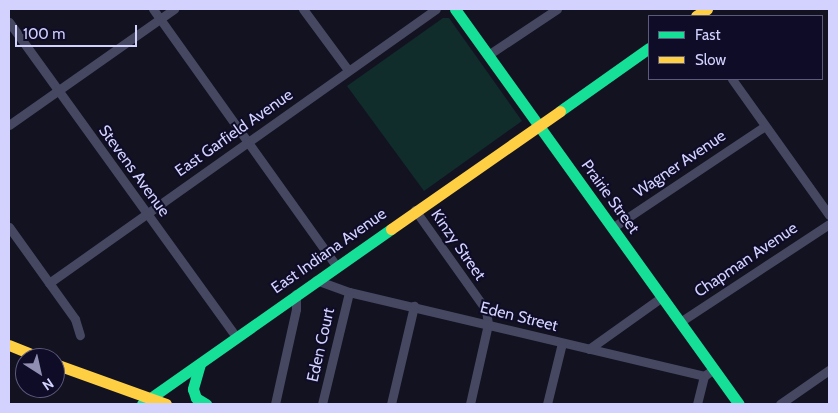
<!DOCTYPE html>
<html>
<head>
<meta charset="utf-8">
<style>
  body { margin:0 }
  #map { position:relative; width:838px; height:413px; overflow:hidden; background:#131221; font-family:Cabin,sans-serif }
  div>[style] { position:absolute }
  [style*='--x'] { left:calc(var(--x)*1px); top:calc(var(--y)*1px); width:calc(var(--w)*1px); rotate:calc(var(--a)*1deg) }
  .green>* { inset:0; background:#102d2b }
  .street>* { height:9px; margin:-4.5px; padding:0 4.5px; transform-origin:4.5px; border-radius:4.5px; background:#464862 }
  .fast>* { height:11px; margin:-5.5px; padding:0 5.5px; transform-origin:5.5px; border-radius:5.5px; background:#16e098 }
  .slow>* { height:11px; margin:-5.5px; padding:0 5.5px; transform-origin:5.5px; border-radius:5.5px; background:#ffcf43 }
  span { translate:-50% -50%; white-space:nowrap; text-align:center; line-height:1.15; -webkit-text-stroke:4px #0e0c27; paint-order:stroke }
  .street-label { font-size:16px; color:#d3d2ff }
  .frame { position:absolute; inset:0; border:10px solid #d3d2ff; pointer-events:none }
  .legend { position:absolute; left:648px; top:15px; width:175px; height:65px; box-sizing:border-box; background:#0e0c27; border:1px solid #5d5b7d; margin:0; padding:6px 9px; list-style:none; font-size:15px; color:#d3d2ff }
  .legend li { display:flex; align-items:center; gap:10px; height:25px }
  .legend b { width:25px; border:1px solid #5d5b7d }
  .north { position:absolute; left:15px; top:348px; width:50px; height:50px; box-sizing:border-box; background:#0e0c27; border:1px solid #5d5b7d; border-radius:50%; rotate:145deg; font-size:14px; font-weight:700; line-height:20px; text-align:center; color:#d3d2ff }
  .north::after { content:''; display:block; margin:auto; width:18px; height:22px; background:#908fb1; clip-path:polygon(50% 0,100% 100%,50% 72%,0 100%) }
  .scale { position:absolute; left:15px; top:25px; width:122px; height:22px; box-sizing:border-box; border:2px solid #d3d2ff; border-top:0; padding-left:6px; font-size:15px; line-height:18px; white-space:nowrap; color:#d3d2ff; -webkit-text-stroke:4px #0e0c27; paint-order:stroke }
</style>
</head>
<body>
<div id="map">
  <div class="green">
    <div style="clip-path:polygon(443px 18px,449px 18px,522px 121px,424px 191px,347px 86px)"></div>
  </div>
  <div class="street">
    <div style="--x:153;--y:9;--w:315;--a:54.5"></div>
    <div style="--x:303;--y:9;--w:76;--a:53.6"></div>
    <div style="--x:9;--y:22;--w:388;--a:54.2"></div>
    <div style="--x:488;--y:55;--w:83;--a:-33.7"></div>
    <div style="--x:732;--y:79;--w:167;--a:54.5"></div>
    <div style="--x:9;--y:125;--w:202;--a:-35.1"></div>
    <div style="--x:415;--y:210;--w:123;--a:54.6"></div>
    <div style="--x:486;--y:310;--w:14;--a:82"></div>
    <div style="--x:488;--y:324;--w:82;--a:102.7"></div>
    <div style="--x:9;--y:227;--w:113;--a:54.3"></div>
    <div style="--x:75;--y:319;--w:17;--a:73"></div>
    <div style="--x:612;--y:228;--w:184;--a:-33.7"></div>
    <div style="--x:316;--y:280;--w:35;--a:20"></div>
    <div style="--x:349;--y:292;--w:365;--a:13.3"></div>
    <div style="--x:704;--y:376;--w:12;--a:-35"></div>
    <div style="--x:49;--y:283;--w:474;--a:-35.3"></div>
    <div style="--x:680;--y:322;--w:178;--a:-33.3"></div>
    <div style="--x:589;--y:349;--w:90;--a:-35.5"></div>
    <div style="--x:275;--y:404;--w:97;--a:-77.5"></div>
    <div style="--x:296;--y:309;--w:15;--a:-90"></div>
    <div style="--x:322;--y:404;--w:115;--a:-76.4"></div>
    <div style="--x:391;--y:404;--w:101;--a:-76.8"></div>
    <div style="--x:547;--y:404;--w:63;--a:-76.2"></div>
    <div style="--x:697;--y:404;--w:29;--a:-76"></div>
    <div style="--x:780;--y:404;--w:60;--a:-34.8"></div>
  </div>
  <div class="fast">
    <div style="--x:455;--y:9;--w:486;--a:54.3"></div>
    <div style="--x:560;--y:111;--w:109;--a:-35.3"></div>
    <div style="--x:200;--y:364;--w:26;--a:106"></div>
    <div style="--x:193;--y:389;--w:9;--a:72"></div>
    <div style="--x:196;--y:398;--w:12;--a:31"></div>
    <div style="--x:142;--y:404;--w:304;--a:-35.1"></div>
  </div>
  <div class="slow">
    <div style="--x:696;--y:16;--w:13;--a:-32"></div>
    <div style="--x:391;--y:229;--w:206;--a:-34.9"></div>
    <div style="--x:9;--y:345;--w:35;--a:22"></div>
    <div style="--x:55;--y:364;--w:118;--a:19.8"></div>
  </div>
  <div class="street-label">
    <span style="left:234px;top:133px;rotate:-35deg">East Garfield Avenue</span>
    <span style="left:680px;top:164px;rotate:-34deg">Wagner Avenue</span>
    <span style="left:134px;top:171px;rotate:54deg">Stevens Avenue</span>
    <span style="left:610px;top:197px;rotate:54deg">Prairie Street</span>
    <span style="left:458px;top:245px;rotate:55deg">Kinzy Street</span>
    <span style="left:329px;top:251px;rotate:-35deg">East Indiana Avenue</span>
    <span style="left:746px;top:260px;rotate:-34deg">Chapman Avenue</span>
    <span style="left:519px;top:317px;rotate:14deg">Eden Street</span>
    <span style="left:321px;top:345px;rotate:-77deg">Eden Court</span>
  </div>
  <div class="frame"></div>
  <ul class="legend">
  <li><b style="height:6px;background:#16e098"></b>Fast</li>
  <li><b style="height:6px;background:#ffcf43"></b>Slow</li>
  </ul>
  <div class="north">N</div>
  <div class="scale">100 m</div>
</div>
</body>
</html>
